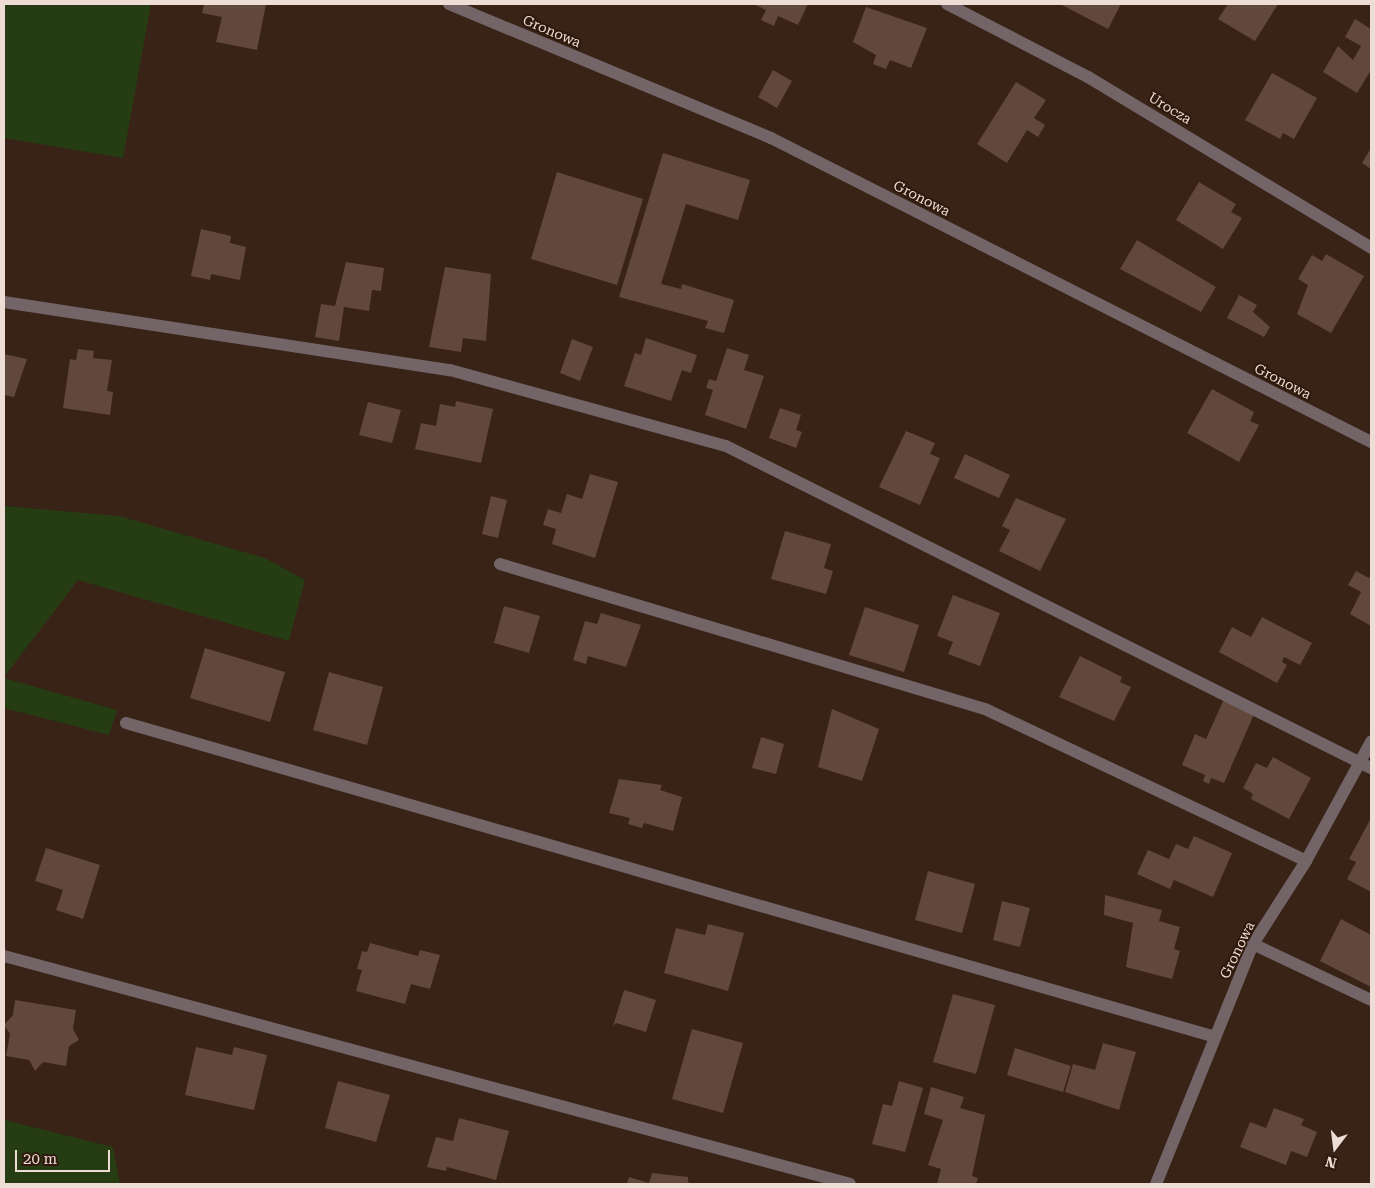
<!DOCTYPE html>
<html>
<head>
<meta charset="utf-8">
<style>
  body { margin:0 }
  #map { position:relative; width:1375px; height:1188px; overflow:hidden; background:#392216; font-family:"Roboto Serif",serif }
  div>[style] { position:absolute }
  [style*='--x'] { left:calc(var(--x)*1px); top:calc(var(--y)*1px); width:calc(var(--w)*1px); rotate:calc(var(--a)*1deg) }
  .green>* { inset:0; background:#263d13 }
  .building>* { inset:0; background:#61483a }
  .service>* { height:12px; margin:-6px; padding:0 6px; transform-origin:6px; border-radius:6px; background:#726467 }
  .minor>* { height:12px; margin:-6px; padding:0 6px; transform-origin:6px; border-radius:6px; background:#726467 }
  span { translate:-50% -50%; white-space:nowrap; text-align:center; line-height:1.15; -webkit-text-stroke:4px #2e190c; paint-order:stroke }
  .street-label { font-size:14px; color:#edddd5 }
  .frame { position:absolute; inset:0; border:5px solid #edddd5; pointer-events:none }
  .north { position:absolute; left:1310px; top:1123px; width:50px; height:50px; -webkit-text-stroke:4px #2e190c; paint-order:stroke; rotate:195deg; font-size:14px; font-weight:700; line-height:20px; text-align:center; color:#edddd5 }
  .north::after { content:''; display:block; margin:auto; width:18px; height:22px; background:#edddd5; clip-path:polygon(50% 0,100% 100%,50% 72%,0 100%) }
  .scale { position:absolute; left:15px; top:1150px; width:95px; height:22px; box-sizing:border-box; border:2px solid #edddd5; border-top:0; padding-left:6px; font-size:15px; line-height:18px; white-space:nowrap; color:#edddd5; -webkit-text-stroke:4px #2e190c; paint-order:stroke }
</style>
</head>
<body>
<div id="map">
  <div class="green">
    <div style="clip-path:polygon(4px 4px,151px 4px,123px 158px,4px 138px)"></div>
    <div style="clip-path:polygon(4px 506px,119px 516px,265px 558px,305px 580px,289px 641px,78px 580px,4px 677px)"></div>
    <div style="clip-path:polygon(4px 678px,117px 710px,109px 735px,4px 708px)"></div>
    <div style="clip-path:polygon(4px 1120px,113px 1147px,120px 1184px,4px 1184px)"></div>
  </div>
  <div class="building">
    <div style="clip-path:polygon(204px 4px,266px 4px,257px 50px,216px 42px,222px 17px,202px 13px)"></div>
    <div style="clip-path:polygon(753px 4px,808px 4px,798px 25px,778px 16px,774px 26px,761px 20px,766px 10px)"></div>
    <div style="clip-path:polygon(1060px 4px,1121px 4px,1108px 29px)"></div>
    <div style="clip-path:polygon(1228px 4px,1278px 4px,1255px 41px,1218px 19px)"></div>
    <div style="clip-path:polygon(866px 7px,927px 28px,911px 68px,890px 60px,886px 69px,873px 64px,876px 55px,853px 42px)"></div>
    <div style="clip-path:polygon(1355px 19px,1371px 29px,1371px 70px,1357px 93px,1323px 72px,1338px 46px,1353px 60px,1361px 46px,1345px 37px)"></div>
    <div style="clip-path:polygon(773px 70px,792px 81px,777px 108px,758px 97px)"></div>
    <div style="clip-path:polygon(1272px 73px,1317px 98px,1294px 139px,1283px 133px,1280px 139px,1245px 120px)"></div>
    <div style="clip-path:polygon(1016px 82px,1046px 100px,1034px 118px,1045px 125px,1038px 137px,1027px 130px,1007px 163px,977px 144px)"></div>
    <div style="clip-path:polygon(1371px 148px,1371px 169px,1362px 163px)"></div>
    <div style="clip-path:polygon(663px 153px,750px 180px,738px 220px,686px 204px,661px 284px,681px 289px,682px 284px,734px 300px,724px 333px,705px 328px,708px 321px,619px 297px)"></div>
    <div style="clip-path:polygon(557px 172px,643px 199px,617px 285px,531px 259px)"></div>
    <div style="clip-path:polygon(1199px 182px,1236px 204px,1231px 212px,1242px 218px,1223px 249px,1176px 220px)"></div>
    <div style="clip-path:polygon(201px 229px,231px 236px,230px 243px,246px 247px,240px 280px,211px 274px,210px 280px,191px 276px)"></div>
    <div style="clip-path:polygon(1137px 240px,1216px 287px,1201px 312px,1120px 269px)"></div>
    <div style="clip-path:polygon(1326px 254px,1364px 276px,1331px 333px,1297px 314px,1308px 285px,1298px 279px,1312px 255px,1322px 261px)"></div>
    <div style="clip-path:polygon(346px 262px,384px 268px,381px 291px,372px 290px,369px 311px,344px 307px,339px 341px,315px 337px,321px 304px,335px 306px)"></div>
    <div style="clip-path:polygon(445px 267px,491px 274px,486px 341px,463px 338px,461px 352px,429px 347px)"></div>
    <div style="clip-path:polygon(1239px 295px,1257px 305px,1253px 312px,1270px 327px,1264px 337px,1227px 318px)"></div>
    <div style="clip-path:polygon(646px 338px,697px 355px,691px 373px,682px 370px,671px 401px,624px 386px,635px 353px,641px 355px)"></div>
    <div style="clip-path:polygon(572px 339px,593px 347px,580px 381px,560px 373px)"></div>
    <div style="clip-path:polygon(727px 348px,749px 355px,744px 370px,764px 376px,746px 429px,705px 415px,713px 390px,706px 388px,709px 379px,716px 381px)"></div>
    <div style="clip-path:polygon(78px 349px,94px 351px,93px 358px,112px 360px,107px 391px,113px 392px,110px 415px,63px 408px,70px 359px,76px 360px)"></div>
    <div style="clip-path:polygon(4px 354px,27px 359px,14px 397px,4px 395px)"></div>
    <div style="clip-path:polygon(1212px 389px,1254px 412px,1250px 421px,1259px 425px,1239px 462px,1187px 433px)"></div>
    <div style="clip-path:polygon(456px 401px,493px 409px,481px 463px,415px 449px,421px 423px,436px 426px,440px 404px,455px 407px)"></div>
    <div style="clip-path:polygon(368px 402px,401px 410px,392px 443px,359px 435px)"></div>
    <div style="clip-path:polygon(780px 408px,801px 415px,796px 430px,802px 432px,796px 448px,769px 438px)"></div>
    <div style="clip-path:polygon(906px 431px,935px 443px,930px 454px,940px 458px,920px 505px,879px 487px)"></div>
    <div style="clip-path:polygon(965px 454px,1010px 475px,999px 498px,954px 478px)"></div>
    <div style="clip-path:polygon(590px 474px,618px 482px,595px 558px,552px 544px,556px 529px,543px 525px,548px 509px,561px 513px,567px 494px,582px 499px)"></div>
    <div style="clip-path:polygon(491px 496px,507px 500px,498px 538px,482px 534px)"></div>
    <div style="clip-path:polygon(1016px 498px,1066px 519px,1040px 571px,999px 551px,1010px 530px,1002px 526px)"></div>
    <div style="clip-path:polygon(785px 531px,831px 544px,824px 568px,833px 571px,826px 594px,771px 579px)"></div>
    <div style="clip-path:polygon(1356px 571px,1369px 578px,1371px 574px,1371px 626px,1350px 614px,1361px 592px,1348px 585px)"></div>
    <div style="clip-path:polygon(953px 595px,1000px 613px,980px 666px,948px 654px,953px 642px,937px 636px)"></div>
    <div style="clip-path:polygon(504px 606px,540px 616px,529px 653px,494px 643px)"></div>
    <div style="clip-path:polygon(865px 607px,919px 625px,904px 672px,849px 655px)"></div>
    <div style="clip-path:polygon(601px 613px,641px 625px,626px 667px,588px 656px,586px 664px,573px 660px,585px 621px,597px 624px)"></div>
    <div style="clip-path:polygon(1262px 617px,1312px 643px,1300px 665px,1284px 657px,1282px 662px,1287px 665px,1277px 683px,1219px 652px,1232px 627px,1251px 637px)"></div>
    <div style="clip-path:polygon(205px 648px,285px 672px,270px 722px,190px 698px)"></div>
    <div style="clip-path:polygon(1080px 656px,1122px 677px,1120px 682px,1131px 687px,1114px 721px,1059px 697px)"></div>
    <div style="clip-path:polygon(329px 672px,383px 687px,367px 745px,313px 730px)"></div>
    <div style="clip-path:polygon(1224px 699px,1255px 712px,1224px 783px,1211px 778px,1209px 784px,1203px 781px,1205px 775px,1182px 765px,1195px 734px,1206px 739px)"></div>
    <div style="clip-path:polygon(832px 709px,879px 729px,862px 781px,818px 767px)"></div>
    <div style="clip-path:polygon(761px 737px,784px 744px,776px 774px,752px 768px)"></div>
    <div style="clip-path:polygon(1273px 757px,1311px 778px,1289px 819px,1251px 799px,1253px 794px,1243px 788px,1256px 763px,1267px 768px)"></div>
    <div style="clip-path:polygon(619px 779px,662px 785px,660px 790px,682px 797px,673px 831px,644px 823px,642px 828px,628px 824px,630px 818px,609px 813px)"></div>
    <div style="clip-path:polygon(1371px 818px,1371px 892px,1347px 879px,1356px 862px,1349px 859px)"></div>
    <div style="clip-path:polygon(1194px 836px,1232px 853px,1213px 897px,1174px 880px,1170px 889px,1137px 874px,1148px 850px,1169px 859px,1176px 844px,1188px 849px)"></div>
    <div style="clip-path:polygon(46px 848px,100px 865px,83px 919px,56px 910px,63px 890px,35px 881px)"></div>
    <div style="clip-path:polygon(928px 871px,975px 884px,962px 933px,915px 920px)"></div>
    <div style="clip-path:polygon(1105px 895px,1162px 910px,1159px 921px,1180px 927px,1174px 949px,1180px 951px,1172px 979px,1126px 967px,1133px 923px,1104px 915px)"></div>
    <div style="clip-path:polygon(1002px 901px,1030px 908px,1020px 947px,993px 940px)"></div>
    <div style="clip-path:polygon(1341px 919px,1371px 935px,1371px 987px,1320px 961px)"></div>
    <div style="clip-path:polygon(708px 924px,744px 933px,728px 991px,664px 973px,676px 928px,705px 935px)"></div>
    <div style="clip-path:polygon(370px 943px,418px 956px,420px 950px,440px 955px,430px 989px,411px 984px,405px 1004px,356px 991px,362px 970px,357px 969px,362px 951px,367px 952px)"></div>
    <div style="clip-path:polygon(624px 990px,656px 1000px,646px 1032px,616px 1023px,613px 1026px)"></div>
    <div style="clip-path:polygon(953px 994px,995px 1005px,976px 1074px,933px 1062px)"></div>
    <div style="clip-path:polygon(15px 1000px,76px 1010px,73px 1029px,79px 1040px,69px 1046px,66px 1066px,43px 1062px,35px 1071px,29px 1060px,6px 1056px,10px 1034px,4px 1025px,13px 1015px)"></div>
    <div style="clip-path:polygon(692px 1029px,743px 1043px,723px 1113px,672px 1099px)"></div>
    <div style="clip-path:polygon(1103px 1043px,1136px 1052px,1119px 1110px,1065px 1092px,1073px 1064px,1095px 1070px)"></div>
    <div style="clip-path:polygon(196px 1047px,232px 1055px,234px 1047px,267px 1055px,254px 1110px,185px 1095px)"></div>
    <div style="clip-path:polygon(1015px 1048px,1071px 1066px,1063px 1092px,1007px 1075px)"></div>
    <div style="clip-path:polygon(338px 1081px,390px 1095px,376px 1142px,325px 1128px)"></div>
    <div style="clip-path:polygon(899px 1081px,923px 1088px,905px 1152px,872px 1144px,883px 1104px,892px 1106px)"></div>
    <div style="clip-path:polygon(931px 1087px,964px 1097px,960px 1108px,985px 1115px,972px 1176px,978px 1178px,976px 1184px,937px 1184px,941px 1169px,928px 1165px,943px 1120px,924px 1114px)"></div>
    <div style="clip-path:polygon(1274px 1108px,1304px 1119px,1301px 1125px,1317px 1132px,1307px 1157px,1291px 1151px,1286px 1165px,1240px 1147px,1250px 1122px,1266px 1128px)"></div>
    <div style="clip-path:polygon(459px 1118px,509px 1131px,496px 1180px,447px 1167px,446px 1171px,427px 1167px,436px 1137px,453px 1141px)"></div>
    <div style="clip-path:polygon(652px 1173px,688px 1177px,688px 1182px,693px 1184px,627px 1184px,629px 1177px,649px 1183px)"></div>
  </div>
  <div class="service">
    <div style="--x:1253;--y:944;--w:131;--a:25.4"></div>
  </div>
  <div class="minor">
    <div style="--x:449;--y:4;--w:349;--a:22.6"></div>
    <div style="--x:771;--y:138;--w:673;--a:26.87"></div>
    <div style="--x:947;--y:4;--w:159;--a:27.4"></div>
    <div style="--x:1088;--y:77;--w:331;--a:31.1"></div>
    <div style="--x:4;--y:302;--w:451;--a:8.7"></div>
    <div style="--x:450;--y:370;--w:286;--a:15.4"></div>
    <div style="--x:726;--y:446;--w:721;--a:26.53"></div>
    <div style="--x:500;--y:564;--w:506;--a:16.65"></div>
    <div style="--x:985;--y:709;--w:355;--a:25.3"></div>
    <div style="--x:126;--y:723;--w:1133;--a:16.08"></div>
    <div style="--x:4;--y:956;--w:876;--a:15.08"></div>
    <div style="--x:1156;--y:1184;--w:259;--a:-68"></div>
    <div style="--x:1253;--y:944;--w:98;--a:-57.4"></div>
    <div style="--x:1306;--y:861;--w:136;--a:-61.4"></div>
  </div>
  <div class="street-label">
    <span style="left:552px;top:31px;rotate:23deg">Gronowa</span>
    <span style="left:1170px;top:108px;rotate:31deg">Urocza</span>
    <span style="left:922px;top:198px;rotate:27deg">Gronowa</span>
    <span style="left:1283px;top:381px;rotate:27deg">Gronowa</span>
    <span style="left:1237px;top:950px;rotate:-64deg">Gronowa</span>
  </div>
  <div class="frame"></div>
  <div class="north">N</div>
  <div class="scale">20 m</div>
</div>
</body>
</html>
